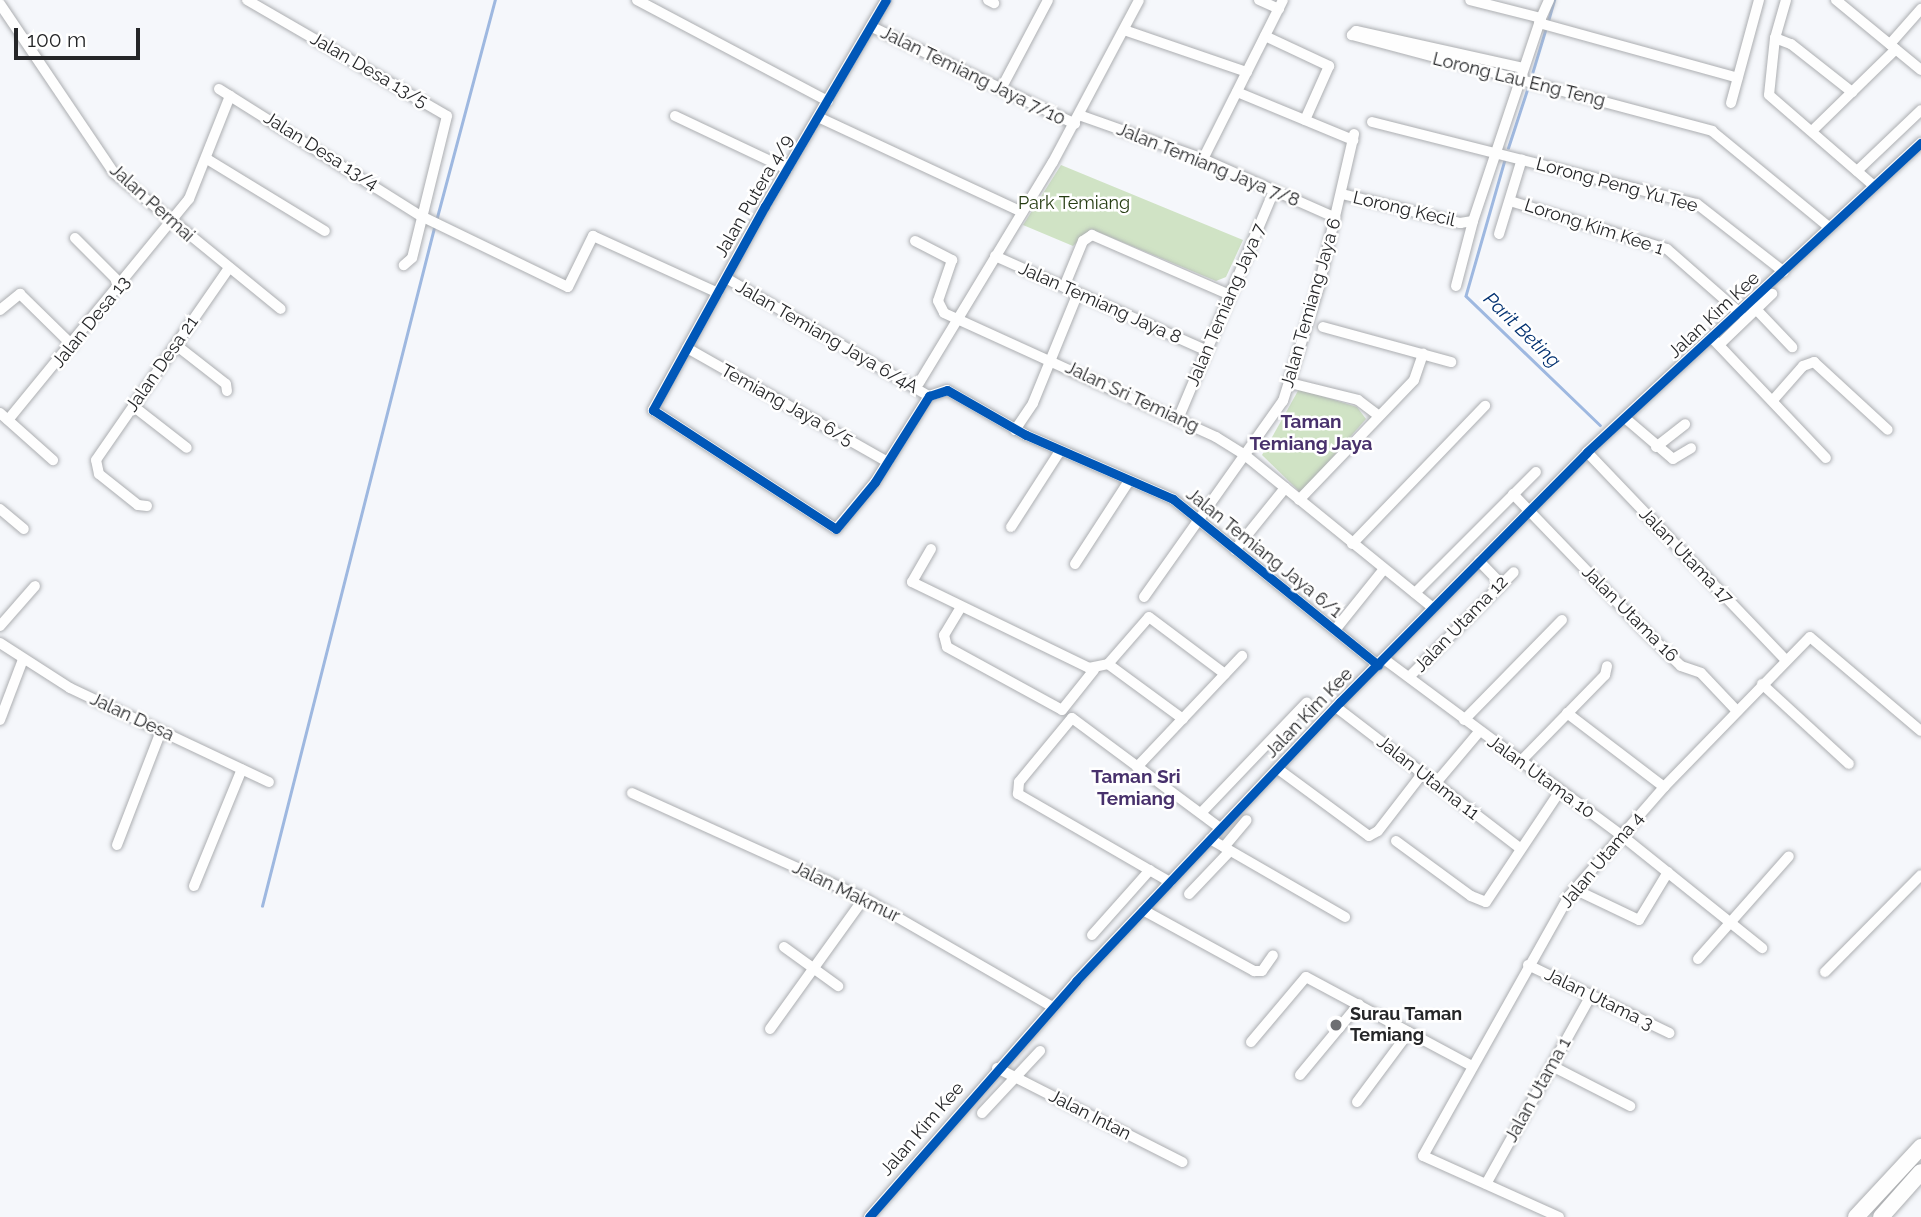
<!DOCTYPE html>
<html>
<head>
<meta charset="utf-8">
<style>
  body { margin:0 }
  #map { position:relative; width:1921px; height:1217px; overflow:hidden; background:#f5f7fb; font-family:Raleway,sans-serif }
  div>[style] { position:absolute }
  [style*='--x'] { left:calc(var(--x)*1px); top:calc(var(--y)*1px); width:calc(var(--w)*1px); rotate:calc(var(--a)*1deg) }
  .green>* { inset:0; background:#d0e3c5 }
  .stream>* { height:2.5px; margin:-1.25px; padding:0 1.25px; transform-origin:1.25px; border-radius:1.25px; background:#9eb8e0 }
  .roads { filter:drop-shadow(0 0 2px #acaeb1) drop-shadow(0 0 2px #acaeb1) }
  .minor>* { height:10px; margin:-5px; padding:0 5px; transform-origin:5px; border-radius:5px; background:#fefefe }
  .highway>* { height:16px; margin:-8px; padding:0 8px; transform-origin:8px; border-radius:8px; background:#fefefe }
  .cycleway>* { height:9px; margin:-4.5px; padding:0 4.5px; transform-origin:4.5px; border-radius:4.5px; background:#0057b8 }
  .dots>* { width:19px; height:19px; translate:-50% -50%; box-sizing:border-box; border:4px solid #fff; border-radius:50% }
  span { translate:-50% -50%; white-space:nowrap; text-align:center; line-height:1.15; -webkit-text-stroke:5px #fff; paint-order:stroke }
  .street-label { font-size:18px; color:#252628 }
  .park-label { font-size:18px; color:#263d12 }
  .poi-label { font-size:18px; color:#252628; font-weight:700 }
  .left { translate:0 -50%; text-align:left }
  .water-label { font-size:19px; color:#013070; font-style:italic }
  .neighbourhood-label { font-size:19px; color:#48316c; font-weight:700 }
  .scale { position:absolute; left:14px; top:28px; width:126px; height:32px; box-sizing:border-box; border:4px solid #252628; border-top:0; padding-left:9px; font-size:21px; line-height:24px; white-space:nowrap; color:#252628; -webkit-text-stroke:5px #fff; paint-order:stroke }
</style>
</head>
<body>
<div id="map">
  <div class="green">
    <div style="clip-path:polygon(1061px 165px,1243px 240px,1226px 277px,1216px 281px,1091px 229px,1073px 246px,1023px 225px)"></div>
    <div style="clip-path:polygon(1299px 389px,1357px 407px,1366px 419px,1301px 493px,1262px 455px)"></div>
  </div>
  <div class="stream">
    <div style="--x:1548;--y:21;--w:22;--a:-74"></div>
    <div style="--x:1531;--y:77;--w:48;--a:-73.1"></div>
    <div style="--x:1508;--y:148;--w:61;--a:-71.9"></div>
    <div style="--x:1505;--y:160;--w:141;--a:106"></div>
    <div style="--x:1466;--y:296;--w:186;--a:43.9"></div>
    <div style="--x:436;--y:221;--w:229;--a:-75.1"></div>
    <div style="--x:262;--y:906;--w:699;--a:-75.77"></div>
  </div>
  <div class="roads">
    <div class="minor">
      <div style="--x:247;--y:0;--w:231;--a:30.1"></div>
      <div style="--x:447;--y:116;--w:146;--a:103.8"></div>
      <div style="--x:412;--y:258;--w:11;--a:139"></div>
      <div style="--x:637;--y:0;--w:216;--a:27.9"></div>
      <div style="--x:886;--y:0;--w:239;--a:120.4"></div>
      <div style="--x:765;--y:206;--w:233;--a:118.8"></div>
      <div style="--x:653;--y:410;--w:218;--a:33"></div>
      <div style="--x:836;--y:529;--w:61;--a:-50.3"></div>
      <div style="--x:875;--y:482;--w:102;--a:-57.9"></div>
      <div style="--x:929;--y:396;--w:19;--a:-18"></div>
      <div style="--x:947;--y:390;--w:91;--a:29.7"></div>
      <div style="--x:1026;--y:435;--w:160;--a:23.5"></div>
      <div style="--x:1173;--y:499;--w:264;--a:39"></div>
      <div style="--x:988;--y:0;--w:7;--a:27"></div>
      <div style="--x:1259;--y:0;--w:22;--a:24"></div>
      <div style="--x:1786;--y:0;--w:40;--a:106"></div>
      <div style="--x:1775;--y:38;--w:57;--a:96"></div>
      <div style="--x:1769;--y:95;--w:139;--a:40.9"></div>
      <div style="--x:1836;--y:0;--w:110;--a:39.5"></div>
      <div style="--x:0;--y:4;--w:204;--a:56"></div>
      <div style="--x:114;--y:173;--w:215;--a:39.2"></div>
      <div style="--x:1541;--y:18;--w:20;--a:-66"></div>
      <div style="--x:1539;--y:23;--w:206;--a:15.4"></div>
      <div style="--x:872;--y:27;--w:225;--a:25.5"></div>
      <div style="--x:1124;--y:30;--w:130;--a:18.9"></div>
      <div style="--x:1265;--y:36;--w:71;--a:25.1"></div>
      <div style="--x:1329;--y:66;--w:59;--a:114"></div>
      <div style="--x:1775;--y:38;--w:17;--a:21"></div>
      <div style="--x:1791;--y:44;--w:78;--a:38.2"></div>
      <div style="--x:1890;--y:44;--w:47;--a:-48.5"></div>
      <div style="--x:1523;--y:68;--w:171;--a:-167.5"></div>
      <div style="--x:1356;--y:31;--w:6;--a:135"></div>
      <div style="--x:1352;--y:35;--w:373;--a:14.9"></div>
      <div style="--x:1712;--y:131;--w:151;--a:39.4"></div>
      <div style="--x:1002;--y:87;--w:98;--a:-62.1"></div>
      <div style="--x:219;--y:89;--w:239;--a:32.2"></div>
      <div style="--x:421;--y:216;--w:163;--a:25.8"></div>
      <div style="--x:568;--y:287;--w:57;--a:-63.9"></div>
      <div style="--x:593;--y:236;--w:137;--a:24.5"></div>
      <div style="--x:1237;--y:92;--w:126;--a:22.5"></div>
      <div style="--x:1731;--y:103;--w:107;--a:-74.8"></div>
      <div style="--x:1079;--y:115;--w:132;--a:19.5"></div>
      <div style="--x:1203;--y:159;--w:145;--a:23.9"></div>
      <div style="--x:675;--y:116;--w:124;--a:25.3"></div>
      <div style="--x:818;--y:117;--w:225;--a:25"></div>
      <div style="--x:1372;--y:122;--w:335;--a:14.2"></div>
      <div style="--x:1697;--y:204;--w:110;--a:38"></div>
      <div style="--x:1812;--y:131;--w:117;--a:-44.3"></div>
      <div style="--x:207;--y:159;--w:138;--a:31.4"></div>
      <div style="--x:1203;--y:159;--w:178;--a:-63.3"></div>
      <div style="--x:1857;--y:171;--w:88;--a:-43.6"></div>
      <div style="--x:1342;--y:194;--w:122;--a:13.8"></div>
      <div style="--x:1460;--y:223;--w:13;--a:-9"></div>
      <div style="--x:1473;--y:221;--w:214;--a:-71.5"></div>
      <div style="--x:1541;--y:18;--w:73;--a:-165.8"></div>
      <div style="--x:1510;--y:201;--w:164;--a:17"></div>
      <div style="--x:1667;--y:249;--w:97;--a:41.2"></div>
      <div style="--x:1499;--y:234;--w:78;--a:-73"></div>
      <div style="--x:75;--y:238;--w:66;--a:45"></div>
      <div style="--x:915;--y:241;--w:42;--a:27.2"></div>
      <div style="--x:952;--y:260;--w:43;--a:108.9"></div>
      <div style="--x:938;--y:301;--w:13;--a:63"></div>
      <div style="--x:944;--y:313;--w:299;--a:24.5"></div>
      <div style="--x:1216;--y:437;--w:36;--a:32"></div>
      <div style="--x:1246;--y:456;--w:241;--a:39.1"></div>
      <div style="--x:995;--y:256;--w:230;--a:24.1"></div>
      <div style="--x:726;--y:278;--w:235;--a:30.2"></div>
      <div style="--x:1456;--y:286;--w:67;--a:-75.3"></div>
      <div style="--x:1064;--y:287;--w:50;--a:-67.6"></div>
      <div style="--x:1083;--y:241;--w:11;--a:-34"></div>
      <div style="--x:1092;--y:235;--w:148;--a:23.5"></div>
      <div style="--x:1753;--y:306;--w:57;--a:46.4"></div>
      <div style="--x:0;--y:310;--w:26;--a:-39"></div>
      <div style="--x:20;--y:294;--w:73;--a:44.4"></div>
      <div style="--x:1323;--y:327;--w:133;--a:15.3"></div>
      <div style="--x:1713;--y:339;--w:164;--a:46.5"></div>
      <div style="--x:176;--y:345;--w:63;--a:38"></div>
      <div style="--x:226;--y:384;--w:7;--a:82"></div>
      <div style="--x:1719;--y:345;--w:74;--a:-43.9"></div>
      <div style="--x:687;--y:348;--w:231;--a:29.6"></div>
      <div style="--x:919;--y:383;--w:258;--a:-58.8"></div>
      <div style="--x:1053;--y:162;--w:183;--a:-62"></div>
      <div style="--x:1290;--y:383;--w:70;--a:14"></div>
      <div style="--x:1358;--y:400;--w:26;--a:37"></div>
      <div style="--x:1774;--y:399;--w:44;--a:-48.7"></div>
      <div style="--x:1803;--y:366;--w:12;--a:-20"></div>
      <div style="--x:1814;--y:362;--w:100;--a:42.6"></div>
      <div style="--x:133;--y:406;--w:68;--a:37.9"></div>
      <div style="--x:0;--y:413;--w:71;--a:41.6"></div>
      <div style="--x:1625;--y:418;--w:63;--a:40.5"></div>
      <div style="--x:1673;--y:459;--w:21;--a:-31"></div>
      <div style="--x:1178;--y:419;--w:247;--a:-67.2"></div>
      <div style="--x:8;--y:420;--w:286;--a:-50.7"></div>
      <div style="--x:189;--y:199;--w:111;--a:-68.3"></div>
      <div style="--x:1015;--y:430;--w:32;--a:-56"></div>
      <div style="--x:1033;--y:403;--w:119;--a:-67.8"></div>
      <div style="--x:1656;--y:447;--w:37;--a:-38"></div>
      <div style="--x:1587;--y:452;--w:288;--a:46.3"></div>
      <div style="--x:1513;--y:494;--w:190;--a:46.1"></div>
      <div style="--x:1645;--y:631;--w:50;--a:44.2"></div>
      <div style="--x:1681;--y:666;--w:21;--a:19"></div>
      <div style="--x:1701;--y:673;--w:51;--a:46.6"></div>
      <div style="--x:1299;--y:500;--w:166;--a:-46.2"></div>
      <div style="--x:1414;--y:380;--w:28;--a:-71"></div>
      <div style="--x:147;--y:506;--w:9;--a:-174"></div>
      <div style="--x:138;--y:505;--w:50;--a:-141.5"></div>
      <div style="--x:99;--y:474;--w:14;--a:-102"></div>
      <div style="--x:96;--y:460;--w:234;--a:-55.3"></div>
      <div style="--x:0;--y:509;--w:31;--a:40"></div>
      <div style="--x:1011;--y:527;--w:90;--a:-57.2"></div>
      <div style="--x:1352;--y:544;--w:192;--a:-46.1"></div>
      <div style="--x:931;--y:549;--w:38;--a:120"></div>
      <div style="--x:912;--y:582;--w:197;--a:25.9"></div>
      <div style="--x:1089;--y:668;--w:19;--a:-12"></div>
      <div style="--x:1235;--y:550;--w:80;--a:-51.1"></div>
      <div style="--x:1479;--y:561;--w:30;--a:46"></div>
      <div style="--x:1075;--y:564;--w:99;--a:-57"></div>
      <div style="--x:1415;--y:593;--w:171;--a:-45"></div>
      <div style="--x:1144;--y:597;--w:240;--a:-54.7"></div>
      <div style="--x:1283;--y:401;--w:121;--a:-72.6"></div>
      <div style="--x:1319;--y:286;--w:156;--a:-77"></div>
      <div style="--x:961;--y:607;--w:33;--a:121"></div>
      <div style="--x:944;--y:635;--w:12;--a:76"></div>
      <div style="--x:947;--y:647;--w:131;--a:28.7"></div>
      <div style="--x:1062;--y:710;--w:51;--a:-51.3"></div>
      <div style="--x:0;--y:626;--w:53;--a:-48.8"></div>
      <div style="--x:1335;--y:630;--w:78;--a:-51.2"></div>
      <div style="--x:0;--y:643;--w:83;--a:32.7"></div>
      <div style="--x:70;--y:688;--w:220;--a:25.3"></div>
      <div style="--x:1384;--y:659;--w:295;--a:36.6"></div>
      <div style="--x:1621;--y:835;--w:181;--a:38.7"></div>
      <div style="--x:1108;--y:664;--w:62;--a:-48.9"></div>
      <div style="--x:1149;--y:617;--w:95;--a:36.9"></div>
      <div style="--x:1108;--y:664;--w:93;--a:36.3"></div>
      <div style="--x:1409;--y:677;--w:148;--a:-45"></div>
      <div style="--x:1762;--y:684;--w:118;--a:42.6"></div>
      <div style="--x:1336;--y:707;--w:232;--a:37.5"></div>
      <div style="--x:1567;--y:713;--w:122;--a:37.3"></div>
      <div style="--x:0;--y:720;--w:62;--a:-69.2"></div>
      <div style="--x:1464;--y:720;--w:140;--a:-45.6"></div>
      <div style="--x:1520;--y:762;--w:122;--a:-45.7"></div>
      <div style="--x:1605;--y:675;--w:9;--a:-77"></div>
      <div style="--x:1137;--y:767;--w:153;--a:-46.6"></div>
      <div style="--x:1278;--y:769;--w:113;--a:36.4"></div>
      <div style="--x:1369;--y:836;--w:10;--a:-29"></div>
      <div style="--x:1378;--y:831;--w:72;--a:-52.3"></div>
      <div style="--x:1435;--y:784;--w:68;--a:-49.8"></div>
      <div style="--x:632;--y:793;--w:255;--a:24.4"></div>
      <div style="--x:864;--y:898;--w:218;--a:30"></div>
      <div style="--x:1201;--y:813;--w:153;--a:-46.3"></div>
      <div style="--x:1210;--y:839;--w:156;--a:30"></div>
      <div style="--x:1396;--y:841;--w:93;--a:36.3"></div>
      <div style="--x:1471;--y:896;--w:16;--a:22"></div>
      <div style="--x:1486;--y:902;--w:133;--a:-56.3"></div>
      <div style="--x:117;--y:845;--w:122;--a:-68.9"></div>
      <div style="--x:1224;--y:847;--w:35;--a:-50"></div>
      <div style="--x:1170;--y:882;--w:176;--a:-149.9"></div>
      <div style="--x:1018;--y:794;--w:12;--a:-85"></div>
      <div style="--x:1019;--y:782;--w:83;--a:-50.4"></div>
      <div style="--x:1072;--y:718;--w:184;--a:36.6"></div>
      <div style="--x:194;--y:886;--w:126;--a:-67.7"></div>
      <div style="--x:1574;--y:889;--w:72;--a:25.5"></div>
      <div style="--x:1639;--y:920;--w:56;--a:-58.9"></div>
      <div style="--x:1189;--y:894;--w:59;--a:-46.4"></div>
      <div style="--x:1143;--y:910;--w:127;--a:28.8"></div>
      <div style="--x:1254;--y:971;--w:8;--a:0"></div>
      <div style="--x:1262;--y:971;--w:19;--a:-55"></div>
      <div style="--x:1092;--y:935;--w:87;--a:-48.3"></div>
      <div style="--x:784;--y:947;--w:67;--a:35.8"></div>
      <div style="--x:1698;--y:959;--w:137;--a:-48.5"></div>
      <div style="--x:1528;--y:965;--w:157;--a:25.7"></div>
      <div style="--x:1825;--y:972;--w:136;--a:-45.3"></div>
      <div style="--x:770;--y:1029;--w:161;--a:-54.3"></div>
      <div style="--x:1251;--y:1042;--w:85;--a:-49.8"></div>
      <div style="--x:1306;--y:977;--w:188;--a:28.2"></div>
      <div style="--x:1552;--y:1066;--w:88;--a:27.1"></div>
      <div style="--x:997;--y:1068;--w:208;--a:26.9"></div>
      <div style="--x:1300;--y:1075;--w:92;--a:-50.3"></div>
      <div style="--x:1357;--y:1102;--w:87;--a:-53.4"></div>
      <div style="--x:982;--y:1113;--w:85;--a:-46.9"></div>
      <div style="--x:1486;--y:1184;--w:216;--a:-60.9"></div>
      <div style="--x:869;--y:1217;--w:314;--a:-48.7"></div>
      <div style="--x:1076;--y:981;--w:384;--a:-46.6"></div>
      <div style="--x:1340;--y:702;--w:351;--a:-45.3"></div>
      <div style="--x:1587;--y:452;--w:455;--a:-42.8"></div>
      <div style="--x:1559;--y:1217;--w:149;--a:-155.8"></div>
      <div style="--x:1423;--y:1156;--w:298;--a:-60.7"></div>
      <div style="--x:1569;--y:896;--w:145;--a:-48.9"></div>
      <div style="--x:1664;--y:787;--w:209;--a:-45.8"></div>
      <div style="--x:1810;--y:637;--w:145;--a:40.3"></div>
    </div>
    <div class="highway">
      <div style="--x:1856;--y:1217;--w:96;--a:-47.1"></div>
      <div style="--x:1881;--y:1217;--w:60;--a:-48.4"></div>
    </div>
  </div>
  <div class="cycleway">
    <div style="--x:886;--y:0;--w:239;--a:120.4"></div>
    <div style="--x:765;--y:206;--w:233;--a:118.8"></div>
    <div style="--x:653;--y:410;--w:218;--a:33"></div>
    <div style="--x:836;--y:529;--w:61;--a:-50.3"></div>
    <div style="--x:875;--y:482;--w:102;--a:-57.9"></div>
    <div style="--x:929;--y:396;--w:19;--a:-18"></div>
    <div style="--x:947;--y:390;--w:91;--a:29.7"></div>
    <div style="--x:1026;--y:435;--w:160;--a:23.5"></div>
    <div style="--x:1173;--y:499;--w:264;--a:39"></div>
    <div style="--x:869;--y:1217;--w:314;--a:-48.7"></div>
    <div style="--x:1076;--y:981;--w:384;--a:-46.6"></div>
    <div style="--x:1340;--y:702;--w:351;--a:-45.3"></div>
    <div style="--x:1587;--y:452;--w:455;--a:-42.8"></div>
  </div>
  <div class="dots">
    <div style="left:1336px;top:1025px;background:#6e6f72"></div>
  </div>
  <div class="street-label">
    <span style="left:369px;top:70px;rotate:30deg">Jalan Desa 13/5</span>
    <span style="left:973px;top:76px;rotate:26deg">Jalan Temiang Jaya 7/10</span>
    <span style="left:1519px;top:80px;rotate:14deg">Lorong Lau Eng Teng</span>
    <span style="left:321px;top:151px;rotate:32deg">Jalan Desa 13/4</span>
    <span style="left:1208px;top:165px;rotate:22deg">Jalan Temiang Jaya 7/8</span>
    <span style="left:1617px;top:185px;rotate:15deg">Lorong Peng Yu Tee</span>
    <span style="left:754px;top:196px;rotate:-60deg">Jalan Putera 4/9</span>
    <span style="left:152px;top:203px;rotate:42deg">Jalan Permai</span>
    <span style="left:1404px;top:209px;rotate:13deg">Lorong Kecil</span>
    <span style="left:1594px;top:227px;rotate:18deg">Lorong Kim Kee 1</span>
    <span style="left:1100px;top:303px;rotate:24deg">Jalan Temiang Jaya 8</span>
    <span style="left:1311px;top:303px;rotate:-74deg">Jalan Temiang Jaya 6</span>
    <span style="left:1226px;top:305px;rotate:-67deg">Jalan Temiang Jaya 7</span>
    <span style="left:1714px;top:315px;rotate:-43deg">Jalan Kim Kee</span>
    <span style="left:91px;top:322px;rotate:-51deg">Jalan Desa 13</span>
    <span style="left:827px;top:337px;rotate:30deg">Jalan Temiang Jaya 6/4A</span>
    <span style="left:162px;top:364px;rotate:-55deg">Jalan Desa 21</span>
    <span style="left:1132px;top:397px;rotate:25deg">Jalan Sri Temiang</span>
    <span style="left:787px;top:405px;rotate:29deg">Temiang Jaya 6/5</span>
    <span style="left:1264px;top:553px;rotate:39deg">Jalan Temiang Jaya 6/1</span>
    <span style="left:1686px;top:556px;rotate:46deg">Jalan Utama 17</span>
    <span style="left:1630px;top:614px;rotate:45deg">Jalan Utama 16</span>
    <span style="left:1461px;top:624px;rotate:-46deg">Jalan Utama 12</span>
    <span style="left:1309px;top:713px;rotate:-46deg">Jalan Kim Kee</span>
    <span style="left:132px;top:717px;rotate:25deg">Jalan Desa</span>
    <span style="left:1541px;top:777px;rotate:36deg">Jalan Utama 10</span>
    <span style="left:1428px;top:778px;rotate:38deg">Jalan Utama 11</span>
    <span style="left:1602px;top:860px;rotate:-50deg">Jalan Utama 4</span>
    <span style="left:846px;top:892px;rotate:26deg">Jalan Makmur</span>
    <span style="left:1599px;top:999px;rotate:26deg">Jalan Utama 3</span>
    <span style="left:1538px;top:1090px;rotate:-61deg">Jalan Utama 1</span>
    <span style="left:1090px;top:1115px;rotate:27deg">Jalan Intan</span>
    <span style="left:922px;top:1129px;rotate:-49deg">Jalan Kim Kee</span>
  </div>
  <div class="park-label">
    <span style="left:1074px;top:203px">Park Temiang</span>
  </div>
  <div class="poi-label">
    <span class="left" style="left:1350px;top:1025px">Surau Taman<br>Temiang</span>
  </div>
  <div class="water-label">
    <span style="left:1522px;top:330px;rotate:44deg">Parit Beting</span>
  </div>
  <div class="neighbourhood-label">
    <span style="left:1311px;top:433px">Taman<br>Temiang Jaya</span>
    <span style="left:1136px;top:788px">Taman Sri<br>Temiang</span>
  </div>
  <div class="scale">100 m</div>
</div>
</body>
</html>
